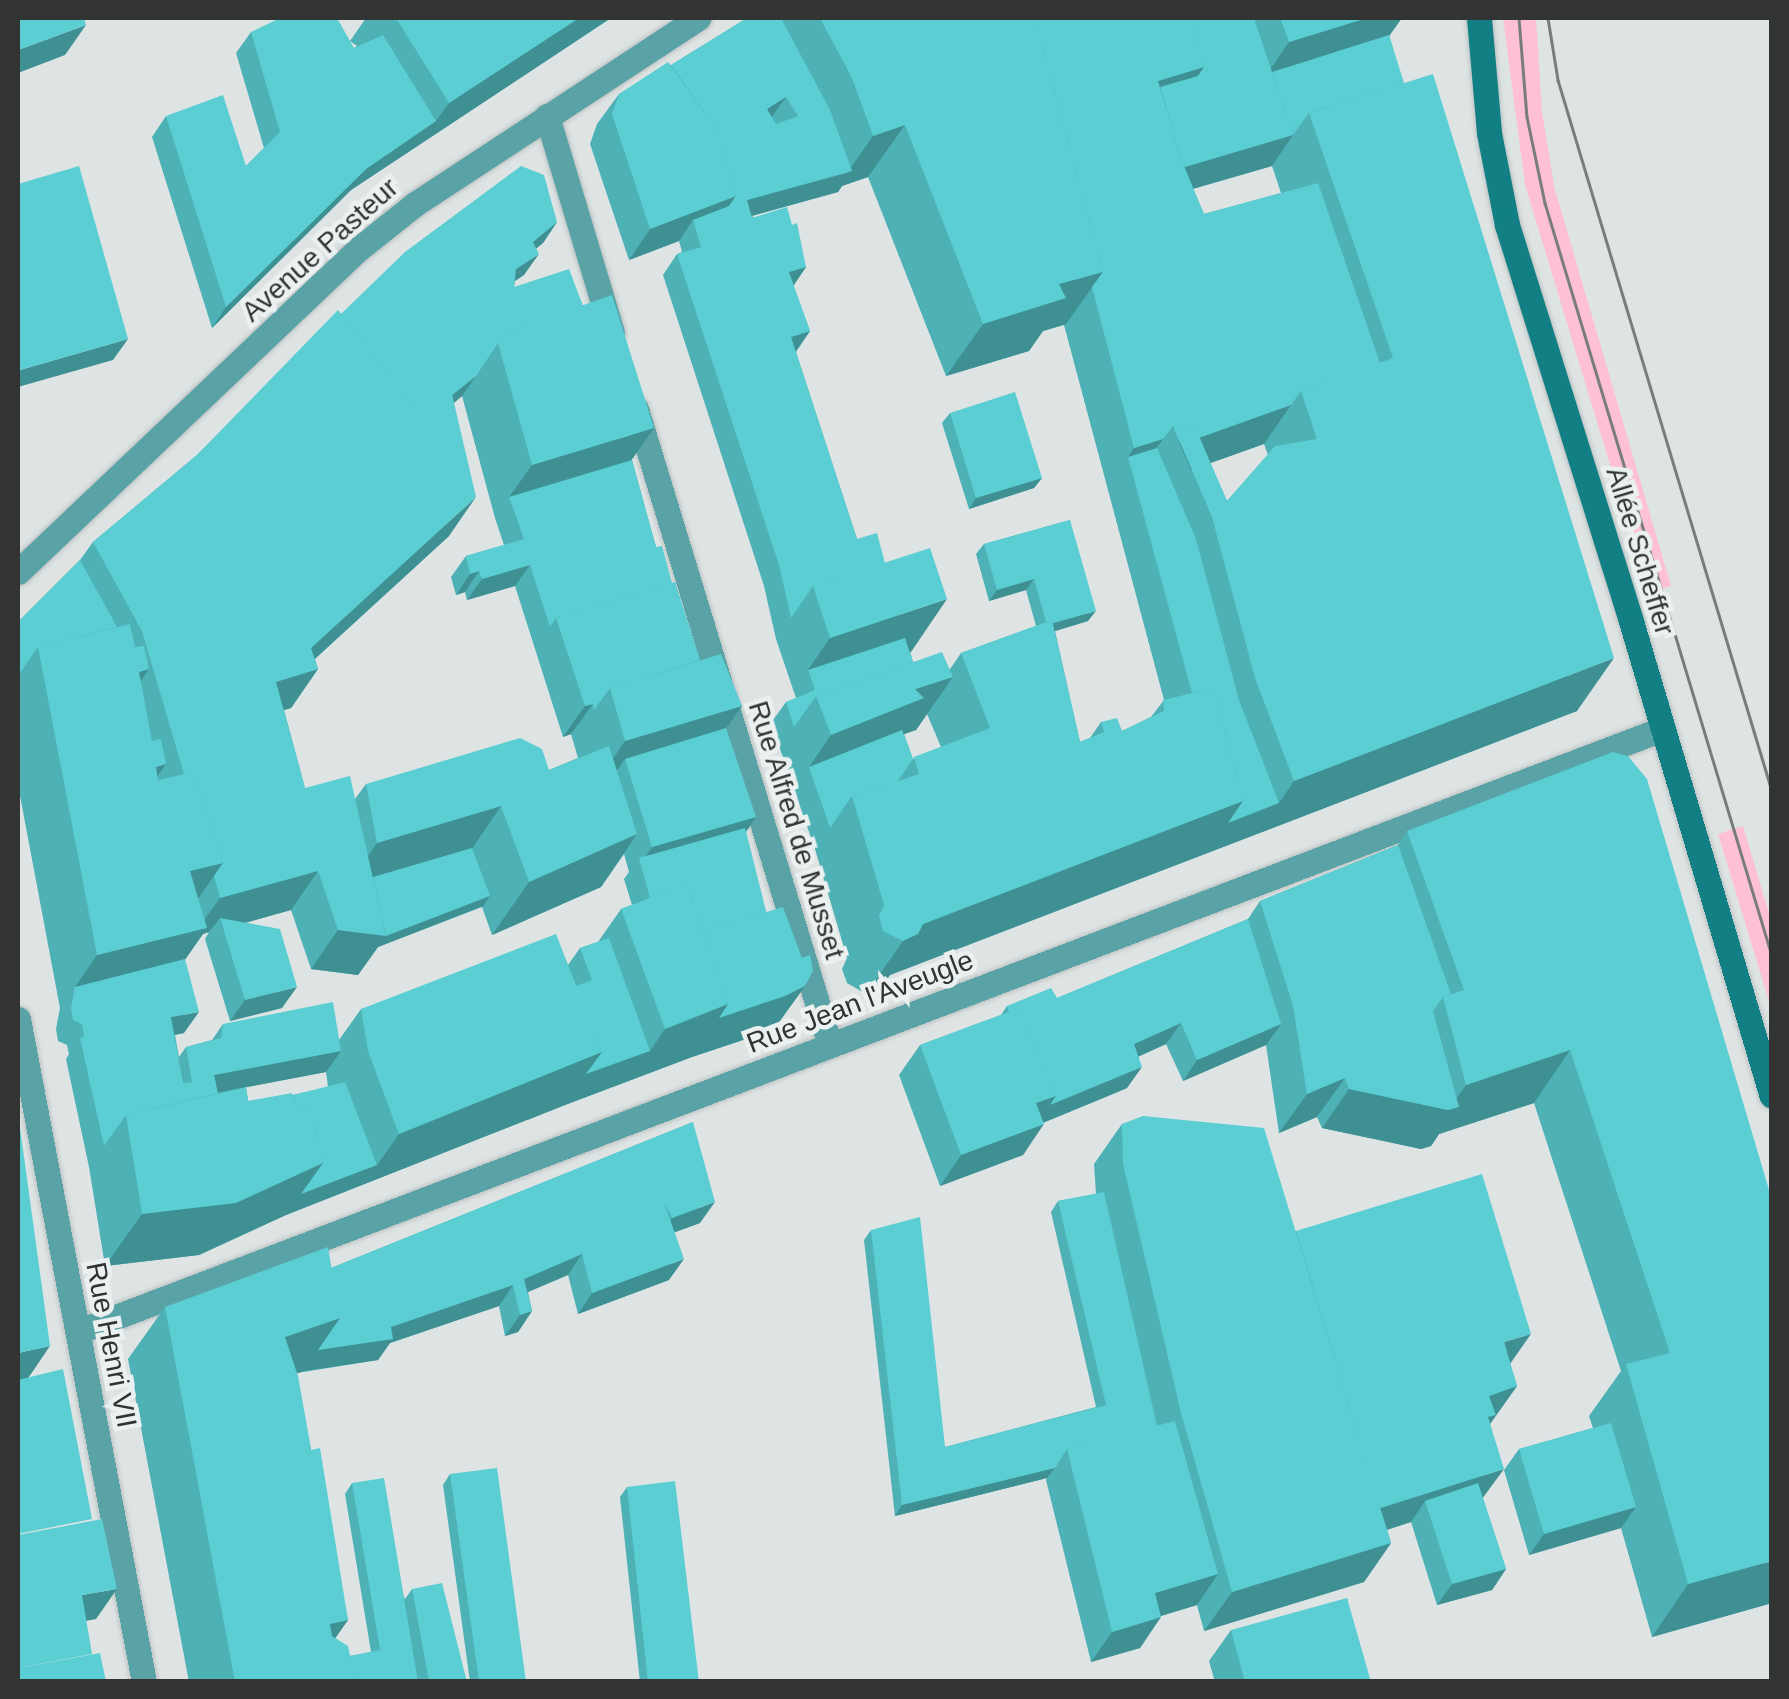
<!DOCTYPE html>
<html>
<head>
<meta charset="utf-8">
<style>
  body { margin:0 }
  #map { position:relative; width:1789px; height:1699px; overflow:hidden; background:#dee4e4; font-family:Arial,sans-serif }
  div>[style] { position:absolute }
  [style*='--x'] { left:calc(var(--x)*1px); top:calc(var(--y)*1px); width:calc(var(--w)*1px); rotate:calc(var(--a)*1deg) }
  .green>* { inset:0; background:#fdc1d3 }
  .roads { filter:drop-shadow(0 0 2px #bcc1c1) drop-shadow(0 0 2px #bcc1c1) }
  .street>* { height:25px; margin:-12.5px; padding:0 12.5px; transform-origin:12.5px; border-radius:12.5px; background:#59a3a6 }
  .secondary>* { height:25px; margin:-12.5px; padding:0 12.5px; transform-origin:12.5px; border-radius:12.5px; background:#117f83 }
  .tram>* { height:2.5px; margin:-1.25px; padding:0 1.25px; transform-origin:1.25px; border-radius:1.25px; background:#797c7c }
  .wall>* { inset:0; background:#4db1b5 }
  .shaded-wall>* { inset:0; background:#3f9093 }
  .building>* { inset:0; background:#5aced2 }
  span { translate:-50% -50%; white-space:nowrap; text-align:center; line-height:1.15; -webkit-text-stroke:9px #ebf1f1; paint-order:stroke }
  .street-label { font-size:28px; color:#323434 }
  .frame { position:absolute; inset:0; border:20px solid #323434; pointer-events:none }
</style>
</head>
<body>
<div id="map">
  <div class="green">
    <div style="clip-path:polygon(1503px 18px,1536px 18px,1542px 111px,1554px 186px,1671px 586px,1649px 593px,1525px 185px)"></div>
    <div style="clip-path:polygon(1743px 826px,1771px 920px,1771px 1008px,1718px 834px)"></div>
  </div>
  <div class="roads">
    <div class="street">
      <div style="--x:547;--y:116;--w:226;--a:73.3"></div>
      <div style="--x:636;--y:409;--w:665;--a:73.04"></div>
      <div style="--x:18;--y:572;--w:473;--a:-43.5"></div>
      <div style="--x:361;--y:247;--w:69;--a:-38.5"></div>
      <div style="--x:415;--y:204;--w:339;--a:-33.3"></div>
      <div style="--x:18;--y:1019;--w:675;--a:79.24"></div>
      <div style="--x:79;--y:1331;--w:1694;--a:-20.82"></div>
    </div>
    <div class="secondary">
      <div style="--x:1479;--y:18;--w:115;--a:85"></div>
      <div style="--x:1489;--y:133;--w:94;--a:78.9"></div>
      <div style="--x:1507;--y:225;--w:415;--a:72.6"></div>
      <div style="--x:1631;--y:621;--w:495;--a:73.5"></div>
    </div>
  </div>
  <div class="tram">
    <div style="--x:1519;--y:18;--w:99;--a:85.4"></div>
    <div style="--x:1527;--y:117;--w:88;--a:78.2"></div>
    <div style="--x:1545;--y:203;--w:786;--a:73.22"></div>
    <div style="--x:1548;--y:18;--w:63;--a:80.8"></div>
    <div style="--x:1558;--y:80;--w:743;--a:73.25"></div>
  </div>
  <div class="wall">
    <div style="clip-path:polygon(366px 18px,611px 18px,351px 190px,212px 328px,152px 137px,166px 116px,246px 166px,264px 148px,236px 53px,251px 32px,354px 48px,357px 46px,350px 41px)"></div>
    <div style="clip-path:polygon(evenodd,747px 18px,1402px 18px,1389px 35px,1577px 711px,890px 975px,881px 987px,866px 994px,847px 983px,842px 969px,847px 958px,815px 849px,771px 723px,786px 702px,796px 698px,776px 639px,764px 586px,663px 275px,677px 254px,682px 252px,679px 241px,629px 260px,590px 144px,597px 124px,619px 94px,671px 65px,747px 18px,1272px 166px,1281px 193px,1204px 214px,1193px 189px,1272px 166px,747px 18px,868px 177px,946px 376px,1029px 351px,1043px 331px,1064px 325px,1164px 700px,1151px 717px,1122px 731px,1101px 722px,1090px 738px,1080px 742px,1055px 631px,1088px 621px,1070px 520px,984px 544px,976px 554px,989px 601px,1026px 590px,1036px 626px,961px 653px,950px 669px,913px 662px,885px 563px,857px 539px,796px 352px,810px 331px,793px 285px,806px 267px,752px 216px,838px 192px,842px 186px,868px 177px,747px 18px,1264px 444px,1268px 455px,1227px 501px,1210px 463px,1264px 444px,747px 18px,927px 714px,941px 747px,913px 759px,904px 734px,916px 730px,927px 714px)"></div>
    <div style="clip-path:polygon(evenodd,557px 222px,543px 243px,536px 248px,524px 275px,515px 281px,514px 287px,632px 460px,656px 547px,672px 583px,700px 660px,742px 706px,726px 728px,756px 817px,746px 832px,766px 912px,805px 986px,777px 1025px,758px 1035px,692px 1057px,565px 1105px,286px 1215px,199px 1255px,105px 1266px,89px 1167px,66px 1059px,69px 1054px,67px 1045px,58px 1041px,56px 1029px,60px 1008px,18px 785px,18px 622px,80px 560px,93px 542px,197px 455px,341px 314px,557px 222px,462px 396px,495px 518px,504px 545px,466px 556px,451px 577px,456px 595px,465px 592px,467px 600px,515px 586px,563px 737px,571px 734px,578px 758px,549px 770px,366px 784px,355px 799px,305px 788px,284px 710px,291px 708px,318px 669px,315px 659px,449px 536px,454px 403px,462px 396px,557px 222px,624px 854px,629px 872px,624px 879px,632px 905px,621px 909px,598px 942px,580px 948px,568px 965px,361px 1009px,339px 1040px,223px 1024px,212px 1040px,186px 1047px,179px 1057px,175px 1035px,184px 1033px,185px 959px,203px 934px,209px 932px,205px 939px,230px 1021px,282px 1008px,245px 923px,291px 910px,311px 969px,358px 975px,378px 947px,482px 907px,492px 935px,601px 887px,624px 854px,557px 222px,326px 1072px,328px 1087px,293px 1095px,248px 1101px,246px 1087px,326px 1072px)"></div>
    <div style="clip-path:polygon(950px 413px,1042px 478px,1034px 488px,969px 509px,942px 423px)"></div>
    <div style="clip-path:polygon(1613px 752px,1772px 1603px,1652px 1637px,1621px 1528px,1529px 1555px,1504px 1470px,1519px 1449px,1593px 1428px,1589px 1416px,1621px 1371px,1534px 1103px,1439px 1134px,1431px 1146px,1421px 1149px,1322px 1128px,1317px 1117px,1279px 1133px,1266px 1045px,1183px 1081px,1166px 1044px,1138px 1057px,1127px 1088px,1043px 1123px,1023px 1155px,940px 1186px,899px 1075px,920px 1045px,1001px 1015px,1007px 1006px,1057px 998px,1248px 919px,1260px 901px,1398px 845px,1407px 831px)"></div>
    <div style="clip-path:polygon(693px 1122px,700px 1223px,674px 1232px,669px 1280px,578px 1314px,568px 1275px,528px 1292px,532px 1311px,518px 1332px,505px 1336px,499px 1306px,390px 1343px,378px 1360px,297px 1373px,311px 1450px,348px 1620px,335px 1638px,350px 1656px,371px 1652px,345px 1494px,352px 1483px,405px 1599px,412px 1589px,467px 1682px,189px 1682px,128px 1359px,165px 1307px,331px 1268px)"></div>
    <div style="clip-path:polygon(1122px 1124px,1510px 1363px,1517px 1386px,1490px 1424px,1483px 1498px,1506px 1569px,1492px 1590px,1437px 1605px,1411px 1522px,1387px 1530px,1391px 1543px,1364px 1582px,1204px 1631px,1197px 1605px,1161px 1616px,1140px 1648px,1091px 1662px,1046px 1480px,1047px 1478px,895px 1516px,864px 1240px,871px 1230px,945px 1447px,1096px 1407px,1051px 1212px,1058px 1201px,1096px 1194px,1094px 1164px)"></div>
    <div style="clip-path:polygon(450px 1474px,526px 1682px,470px 1682px,443px 1485px)"></div>
    <div style="clip-path:polygon(627px 1487px,699px 1682px,640px 1682px,620px 1497px)"></div>
    <div style="clip-path:polygon(1231px 1630px,1371px 1682px,1215px 1682px,1209px 1661px)"></div>
  </div>
  <div class="shaded-wall">
    <div style="clip-path:polygon(579px 18px,611px 18px,351px 190px,212px 328px,226px 307px,366px 169px,436px 121px,449px 103px)"></div>
    <div style="clip-path:polygon(1367px 18px,1402px 18px,1375px 56px,1267px 74px,1289px 42px)"></div>
    <div style="clip-path:polygon(86px 25px,65px 55px,18px 73px,18px 50px)"></div>
    <div style="clip-path:polygon(1204px 67px,1177px 106px,1159px 111px,1158px 81px)"></div>
    <div style="clip-path:polygon(786px 97px,771px 118px,767px 109px)"></div>
    <div style="clip-path:polygon(905px 125px,868px 177px,842px 186px,838px 192px,733px 221px,747px 200px,847px 173px,873px 136px)"></div>
    <div style="clip-path:polygon(1293px 135px,1272px 166px,1154px 200px,1176px 170px)"></div>
    <div style="clip-path:polygon(736px 196px,715px 227px,693px 220px,679px 241px,629px 260px,650px 229px)"></div>
    <div style="clip-path:polygon(557px 222px,543px 243px,519px 263px,533px 242px)"></div>
    <div style="clip-path:polygon(539px 254px,524px 275px,501px 290px,516px 269px)"></div>
    <div style="clip-path:polygon(806px 267px,792px 288px,789px 272px)"></div>
    <div style="clip-path:polygon(1103px 272px,1066px 324px,1043px 331px,1029px 351px,946px 376px,983px 324px,1059px 284px)"></div>
    <div style="clip-path:polygon(810px 331px,795px 352px,791px 337px)"></div>
    <div style="clip-path:polygon(128px 339px,113px 360px,18px 387px,18px 373px,20px 370px)"></div>
    <div style="clip-path:polygon(476px 376px,462px 396px,435px 418px,438px 407px)"></div>
    <div style="clip-path:polygon(1291px 405px,1264px 444px,1191px 470px,1179px 442px)"></div>
    <div style="clip-path:polygon(654px 428px,617px 481px,509px 497px,532px 465px)"></div>
    <div style="clip-path:polygon(1163px 439px,1136px 478px,1128px 457px,1134px 448px)"></div>
    <div style="clip-path:polygon(1042px 478px,1034px 488px,969px 509px,976px 498px)"></div>
    <div style="clip-path:polygon(476px 497px,449px 536px,296px 676px,318px 669px,291px 708px,249px 721px,276px 682px,311px 648px)"></div>
    <div style="clip-path:polygon(530px 565px,515px 586px,467px 600px,482px 579px)"></div>
    <div style="clip-path:polygon(479px 571px,465px 592px,456px 595px,470px 574px)"></div>
    <div style="clip-path:polygon(1034px 579px,1026px 590px,989px 601px,997px 590px)"></div>
    <div style="clip-path:polygon(947px 599px,911px 652px,813px 684px,808px 670px,830px 638px)"></div>
    <div style="clip-path:polygon(1096px 611px,1088px 621px,1039px 636px,1047px 625px)"></div>
    <div style="clip-path:polygon(1614px 658px,1577px 711px,890px 975px,881px 987px,866px 994px,903px 941px,923px 924px,1243px 801px,1279px 803px,1294px 781px)"></div>
    <div style="clip-path:polygon(149px 669px,113px 722px,139px 672px)"></div>
    <div style="clip-path:polygon(953px 677px,916px 730px,809px 767px,831px 735px,916px 689px)"></div>
    <div style="clip-path:polygon(593px 704px,571px 734px,563px 737px,585px 706px)"></div>
    <div style="clip-path:polygon(742px 706px,705px 758px,625px 759px,603px 790px,589px 794px,625px 741px)"></div>
    <div style="clip-path:polygon(166px 764px,129px 817px,156px 767px)"></div>
    <div style="clip-path:polygon(501px 806px,465px 859px,348px 885px,377px 843px)"></div>
    <div style="clip-path:polygon(756px 817px,735px 848px,641px 864px,652px 847px)"></div>
    <div style="clip-path:polygon(637px 834px,601px 887px,492px 935px,529px 882px)"></div>
    <div style="clip-path:polygon(223px 863px,186px 916px,190px 871px)"></div>
    <div style="clip-path:polygon(318px 871px,291px 910px,223px 929px,220px 918px,209px 932px,203px 934px,171px 980px,75px 987px,97px 955px,197px 930px,220px 898px)"></div>
    <div style="clip-path:polygon(490px 896px,483px 906px,378px 947px,358px 975px,311px 969px,338px 930px)"></div>
    <div style="clip-path:polygon(805px 986px,777px 1025px,758px 1035px,692px 1057px,565px 1105px,286px 1215px,199px 1255px,105px 1266px,142px 1214px,323px 1163px,377px 1165px,399px 1134px,602px 1052px,650px 1051px,665px 1029px,728px 1004px)"></div>
    <div style="clip-path:polygon(297px 987px,282px 1008px,230px 1021px,245px 1000px)"></div>
    <div style="clip-path:polygon(199px 1012px,184px 1033px,157px 1038px,171px 1017px)"></div>
    <div style="clip-path:polygon(1181px 1023px,1166px 1044px,1119px 1065px,1134px 1044px)"></div>
    <div style="clip-path:polygon(1281px 1024px,1266px 1045px,1183px 1081px,1197px 1060px)"></div>
    <div style="clip-path:polygon(1570px 1050px,1534px 1103px,1439px 1134px,1431px 1146px,1421px 1149px,1322px 1128px,1349px 1089px,1448px 1110px,1466px 1085px)"></div>
    <div style="clip-path:polygon(341px 1051px,326px 1072px,200px 1096px,214px 1075px)"></div>
    <div style="clip-path:polygon(1142px 1067px,1127px 1088px,1035px 1126px,1036px 1103px)"></div>
    <div style="clip-path:polygon(1345px 1078px,1317px 1117px,1279px 1133px,1307px 1094px)"></div>
    <div style="clip-path:polygon(1044px 1124px,1023px 1155px,940px 1186px,961px 1155px)"></div>
    <div style="clip-path:polygon(715px 1202px,700px 1223px,657px 1239px,672px 1218px)"></div>
    <div style="clip-path:polygon(582px 1254px,568px 1275px,516px 1297px,524px 1279px)"></div>
    <div style="clip-path:polygon(684px 1259px,669px 1280px,578px 1314px,592px 1293px)"></div>
    <div style="clip-path:polygon(513px 1285px,499px 1306px,390px 1343px,378px 1360px,304px 1371px,248px 1390px,285px 1337px,340px 1318px,391px 1327px)"></div>
    <div style="clip-path:polygon(532px 1311px,518px 1332px,505px 1336px,520px 1315px)"></div>
    <div style="clip-path:polygon(1531px 1334px,1510px 1364px,1504px 1342px)"></div>
    <div style="clip-path:polygon(50px 1346px,18px 1393px,18px 1353px)"></div>
    <div style="clip-path:polygon(1517px 1386px,1475px 1445px,1489px 1396px)"></div>
    <div style="clip-path:polygon(1055px 1468px,1047px 1478px,895px 1516px,902px 1505px)"></div>
    <div style="clip-path:polygon(1504px 1469px,1482px 1499px,1425px 1501px,1411px 1522px,1350px 1541px,1372px 1511px)"></div>
    <div style="clip-path:polygon(1636px 1507px,1621px 1528px,1529px 1555px,1544px 1534px)"></div>
    <div style="clip-path:polygon(1391px 1543px,1364px 1582px,1204px 1631px,1232px 1592px)"></div>
    <div style="clip-path:polygon(1772px 1561px,1772px 1603px,1652px 1637px,1688px 1584px)"></div>
    <div style="clip-path:polygon(1506px 1569px,1492px 1590px,1437px 1605px,1452px 1584px)"></div>
    <div style="clip-path:polygon(1218px 1574px,1197px 1605px,1134px 1624px,1155px 1593px)"></div>
    <div style="clip-path:polygon(117px 1589px,96px 1619px,60px 1626px,82px 1595px)"></div>
    <div style="clip-path:polygon(1161px 1617px,1140px 1648px,1091px 1662px,1112px 1632px)"></div>
    <div style="clip-path:polygon(348px 1620px,311px 1673px,330px 1624px)"></div>
  </div>
  <div class="building">
    <div style="clip-path:polygon(18px 18px,84px 18px,86px 25px,18px 50px)"></div>
    <div style="clip-path:polygon(290px 18px,337px 18px,354px 48px,383px 35px,436px 121px,366px 169px,226px 307px,166px 116px,223px 95px,246px 166px,280px 132px,251px 32px,276px 20px)"></div>
    <div style="clip-path:polygon(396px 18px,579px 18px,449px 103px)"></div>
    <div style="clip-path:polygon(evenodd,747px 18px,781px 18px,830px 110px,852px 171px,747px 200px,752px 218px,787px 207px,792px 225px,797px 223px,806px 267px,789px 272px,810px 331px,791px 337px,857px 539px,877px 533px,885px 563px,813px 586px,791px 618px,779px 565px,677px 254px,701px 247px,693px 220px,729px 206px,736px 196px,717px 130px,671px 65px,747px 18px,786px 97px,798px 116px,776px 124px,767px 109px,786px 97px)"></div>
    <div style="clip-path:polygon(820px 18px,1035px 18px,1103px 272px,1059px 284px,1066px 298px,983px 324px,905px 125px,873px 136px,852px 78px)"></div>
    <div style="clip-path:polygon(1035px 18px,1190px 18px,1204px 67px,1158px 81px,1182px 161px,1204px 214px,1318px 183px,1380px 363px,1301px 391px,1291px 405px,1199px 438px,1196px 429px,1173px 426px,1163px 439px,1134px 448px,1092px 287px,1103px 272px)"></div>
    <div style="clip-path:polygon(1190px 18px,1254px 18px,1293px 135px,1184px 167px,1160px 87px,1198px 76px,1204px 67px)"></div>
    <div style="clip-path:polygon(1280px 18px,1367px 18px,1289px 42px)"></div>
    <div style="clip-path:polygon(1389px 35px,1404px 83px,1309px 113px,1293px 135px,1272px 72px)"></div>
    <div style="clip-path:polygon(668px 62px,717px 130px,736px 196px,650px 229px,612px 114px,619px 94px)"></div>
    <div style="clip-path:polygon(1433px 74px,1614px 658px,1294px 781px,1255px 678px,1212px 517px,1173px 426px,1196px 429px,1227px 501px,1275px 446px,1317px 439px,1301px 391px,1393px 358px,1309px 113px)"></div>
    <div style="clip-path:polygon(79px 166px,128px 339px,20px 370px,18px 360px,18px 184px)"></div>
    <div style="clip-path:polygon(521px 166px,544px 175px,557px 222px,533px 242px,539px 254px,516px 269px,514px 287px,569px 269px,583px 306px,515px 329px,498px 343px,476px 376px,452px 395px,415px 408px,341px 314px,405px 252px)"></div>
    <div style="clip-path:polygon(612px 295px,654px 428px,532px 465px,498px 343px,515px 329px)"></div>
    <div style="clip-path:polygon(338px 310px,415px 408px,452px 394px,476px 497px,311px 648px,318px 669px,276px 682px,305px 788px,350px 776px,386px 936px,338px 930px,318px 871px,220px 898px,214px 876px,223px 863px,194px 772px,184px 774px,142px 631px,93px 542px,197px 455px)"></div>
    <div style="clip-path:polygon(1015px 392px,1042px 478px,976px 498px,950px 413px)"></div>
    <div style="clip-path:polygon(1157px 448px,1196px 539px,1239px 700px,1279px 803px,1228px 823px,1243px 801px,1214px 688px,1192px 693px,1128px 457px)"></div>
    <div style="clip-path:polygon(632px 460px,656px 547px,662px 546px,672px 583px,556px 618px,550px 627px,530px 565px,482px 579px,479px 571px,470px 574px,466px 556px,524px 539px,509px 497px)"></div>
    <div style="clip-path:polygon(1070px 520px,1096px 611px,1053px 623px,1052px 620px,1046px 622px,1034px 579px,997px 590px,984px 544px)"></div>
    <div style="clip-path:polygon(930px 548px,947px 599px,830px 638px,813px 586px)"></div>
    <div style="clip-path:polygon(80px 560px,117px 627px,38px 647px,18px 676px,18px 622px)"></div>
    <div style="clip-path:polygon(675px 582px,700px 660px,610px 688px,594px 710px,593px 704px,585px 706px,556px 618px)"></div>
    <div style="clip-path:polygon(1052px 620px,1080px 742px,1104px 732px,1101px 722px,1117px 718px,1122px 731px,1164px 711px,1163px 700px,1214px 688px,1243px 801px,923px 924px,918px 934px,903px 941px,883px 931px,879px 916px,884px 905px,852px 796px,919px 774px,914px 757px,990px 728px,961px 653px)"></div>
    <div style="clip-path:polygon(130px 624px,135px 647px,144px 646px,149px 669px,139px 672px,152px 741px,161px 739px,166px 764px,156px 767px,158px 780px,194px 772px,223px 863px,190px 871px,207px 928px,97px 955px,38px 647px)"></div>
    <div style="clip-path:polygon(905px 638px,913px 662px,816px 696px,794px 727px,786px 702px,815px 690px,808px 670px)"></div>
    <div style="clip-path:polygon(942px 652px,953px 677px,915px 689px,924px 698px,831px 735px,816px 696px)"></div>
    <div style="clip-path:polygon(721px 654px,742px 706px,625px 741px,610px 688px)"></div>
    <div style="clip-path:polygon(726px 728px,756px 817px,652px 847px,625px 759px)"></div>
    <div style="clip-path:polygon(902px 730px,913px 759px,898px 781px,852px 796px,830px 828px,809px 767px)"></div>
    <div style="clip-path:polygon(520px 738px,542px 749px,549px 770px,609px 746px,637px 834px,529px 882px,501px 806px,377px 843px,366px 784px)"></div>
    <div style="clip-path:polygon(1613px 752px,1628px 756px,1647px 779px,1772px 1200px,1772px 1561px,1688px 1584px,1626px 1364px,1670px 1353px,1570px 1050px,1466px 1085px,1443px 997px,1464px 990px,1407px 831px)"></div>
    <div style="clip-path:polygon(745px 828px,766px 912px,703px 931px,687px 884px,650px 898px,639px 858px)"></div>
    <div style="clip-path:polygon(1398px 845px,1451px 994px,1443px 997px,1433px 1011px,1459px 1107px,1448px 1110px,1349px 1089px,1345px 1078px,1307px 1094px,1293px 1006px,1260px 901px)"></div>
    <div style="clip-path:polygon(472px 848px,490px 896px,386px 936px,373px 877px)"></div>
    <div style="clip-path:polygon(687px 884px,728px 1004px,665px 1029px,621px 909px)"></div>
    <div style="clip-path:polygon(783px 907px,802px 958px,810px 955px,813px 971px,805px 986px,785px 996px,719px 1018px,728px 1004px,703px 931px)"></div>
    <div style="clip-path:polygon(220px 918px,280px 929px,297px 987px,245px 1000px)"></div>
    <div style="clip-path:polygon(1248px 919px,1281px 1024px,1197px 1060px,1181px 1023px,1134px 1044px,1142px 1067px,1050px 1105px,1056px 1096px,1019px 1008px,1009px 1012px,1007px 1006px,1051px 988px,1057px 998px)"></div>
    <div style="clip-path:polygon(556px 934px,602px 1052px,399px 1134px,368px 1051px,361px 1009px)"></div>
    <div style="clip-path:polygon(609px 938px,650px 1051px,586px 1074px,602px 1052px,576px 986px,592px 980px,580px 948px)"></div>
    <div style="clip-path:polygon(185px 959px,199px 1012px,171px 1017px,183px 1083px,192px 1082px,186px 1047px,221px 1038px,223px 1024px,333px 1002px,341px 1051px,214px 1075px,218px 1093px,126px 1115px,104px 1146px,80px 1038px,84px 1037px,82px 1024px,73px 1020px,71px 1008px,75px 987px)"></div>
    <div style="clip-path:polygon(1019px 1008px,1056px 1096px,1036px 1103px,1044px 1124px,961px 1155px,920px 1045px)"></div>
    <div style="clip-path:polygon(345px 1082px,377px 1165px,301px 1194px,323px 1163px,310px 1105px,297px 1108px,293px 1095px)"></div>
    <div style="clip-path:polygon(246px 1087px,248px 1101px,292px 1093px,297px 1108px,310px 1105px,323px 1163px,236px 1203px,142px 1214px,126px 1115px)"></div>
    <div style="clip-path:polygon(18px 1113px,50px 1346px,18px 1353px)"></div>
    <div style="clip-path:polygon(1143px 1116px,1264px 1128px,1391px 1543px,1232px 1592px,1181px 1413px,1123px 1164px,1122px 1124px)"></div>
    <div style="clip-path:polygon(693px 1122px,715px 1202px,672px 1218px,664px 1202px,684px 1259px,592px 1293px,582px 1254px,524px 1279px,532px 1311px,520px 1315px,513px 1285px,391px 1327px,393px 1339px,318px 1350px,340px 1318px,331px 1268px)"></div>
    <div style="clip-path:polygon(1482px 1174px,1531px 1334px,1504px 1342px,1517px 1386px,1489px 1396px,1496px 1415px,1488px 1417px,1504px 1469px,1380px 1508px,1296px 1231px)"></div>
    <div style="clip-path:polygon(1104px 1192px,1157px 1426px,1067px 1449px,1055px 1468px,902px 1505px,871px 1230px,920px 1217px,945px 1447px,1106px 1405px,1058px 1201px)"></div>
    <div style="clip-path:polygon(328px 1247px,340px 1318px,285px 1337px,298px 1376px,311px 1450px,320px 1448px,348px 1620px,330px 1624px,332px 1636px,348px 1646px,354px 1675px,351px 1682px,235px 1682px,165px 1307px)"></div>
    <div style="clip-path:polygon(63px 1369px,92px 1519px,18px 1534px,18px 1380px)"></div>
    <div style="clip-path:polygon(1175px 1421px,1218px 1574px,1155px 1593px,1161px 1617px,1112px 1632px,1067px 1449px)"></div>
    <div style="clip-path:polygon(1611px 1423px,1636px 1507px,1544px 1534px,1519px 1449px)"></div>
    <div style="clip-path:polygon(497px 1468px,526px 1682px,479px 1682px,450px 1474px)"></div>
    <div style="clip-path:polygon(384px 1478px,418px 1682px,351px 1682px,354px 1675px,350px 1656px,380px 1650px,352px 1483px)"></div>
    <div style="clip-path:polygon(675px 1481px,699px 1682px,648px 1682px,627px 1487px)"></div>
    <div style="clip-path:polygon(1478px 1483px,1506px 1569px,1452px 1584px,1425px 1501px)"></div>
    <div style="clip-path:polygon(102px 1519px,117px 1589px,82px 1595px,92px 1654px,18px 1668px,18px 1535px)"></div>
    <div style="clip-path:polygon(442px 1583px,467px 1682px,429px 1682px,412px 1589px)"></div>
    <div style="clip-path:polygon(1347px 1598px,1371px 1682px,1245px 1682px,1231px 1630px)"></div>
    <div style="clip-path:polygon(100px 1653px,106px 1682px,18px 1682px,18px 1668px)"></div>
  </div>
  <div class="street-label">
    <span style="left:320px;top:250px;rotate:-42deg">Avenue Pasteur</span>
    <span style="left:1640px;top:551px;rotate:73deg">Allée Scheffer</span>
    <span style="left:796px;top:830px;rotate:73deg">Rue Alfred de Musset</span>
    <span style="left:860px;top:1002px;rotate:-21deg">Rue Jean l'Aveugle</span>
    <span style="left:111px;top:1345px;rotate:79deg">Rue Henri VII</span>
  </div>
  <div class="frame"></div>
</div>
</body>
</html>
